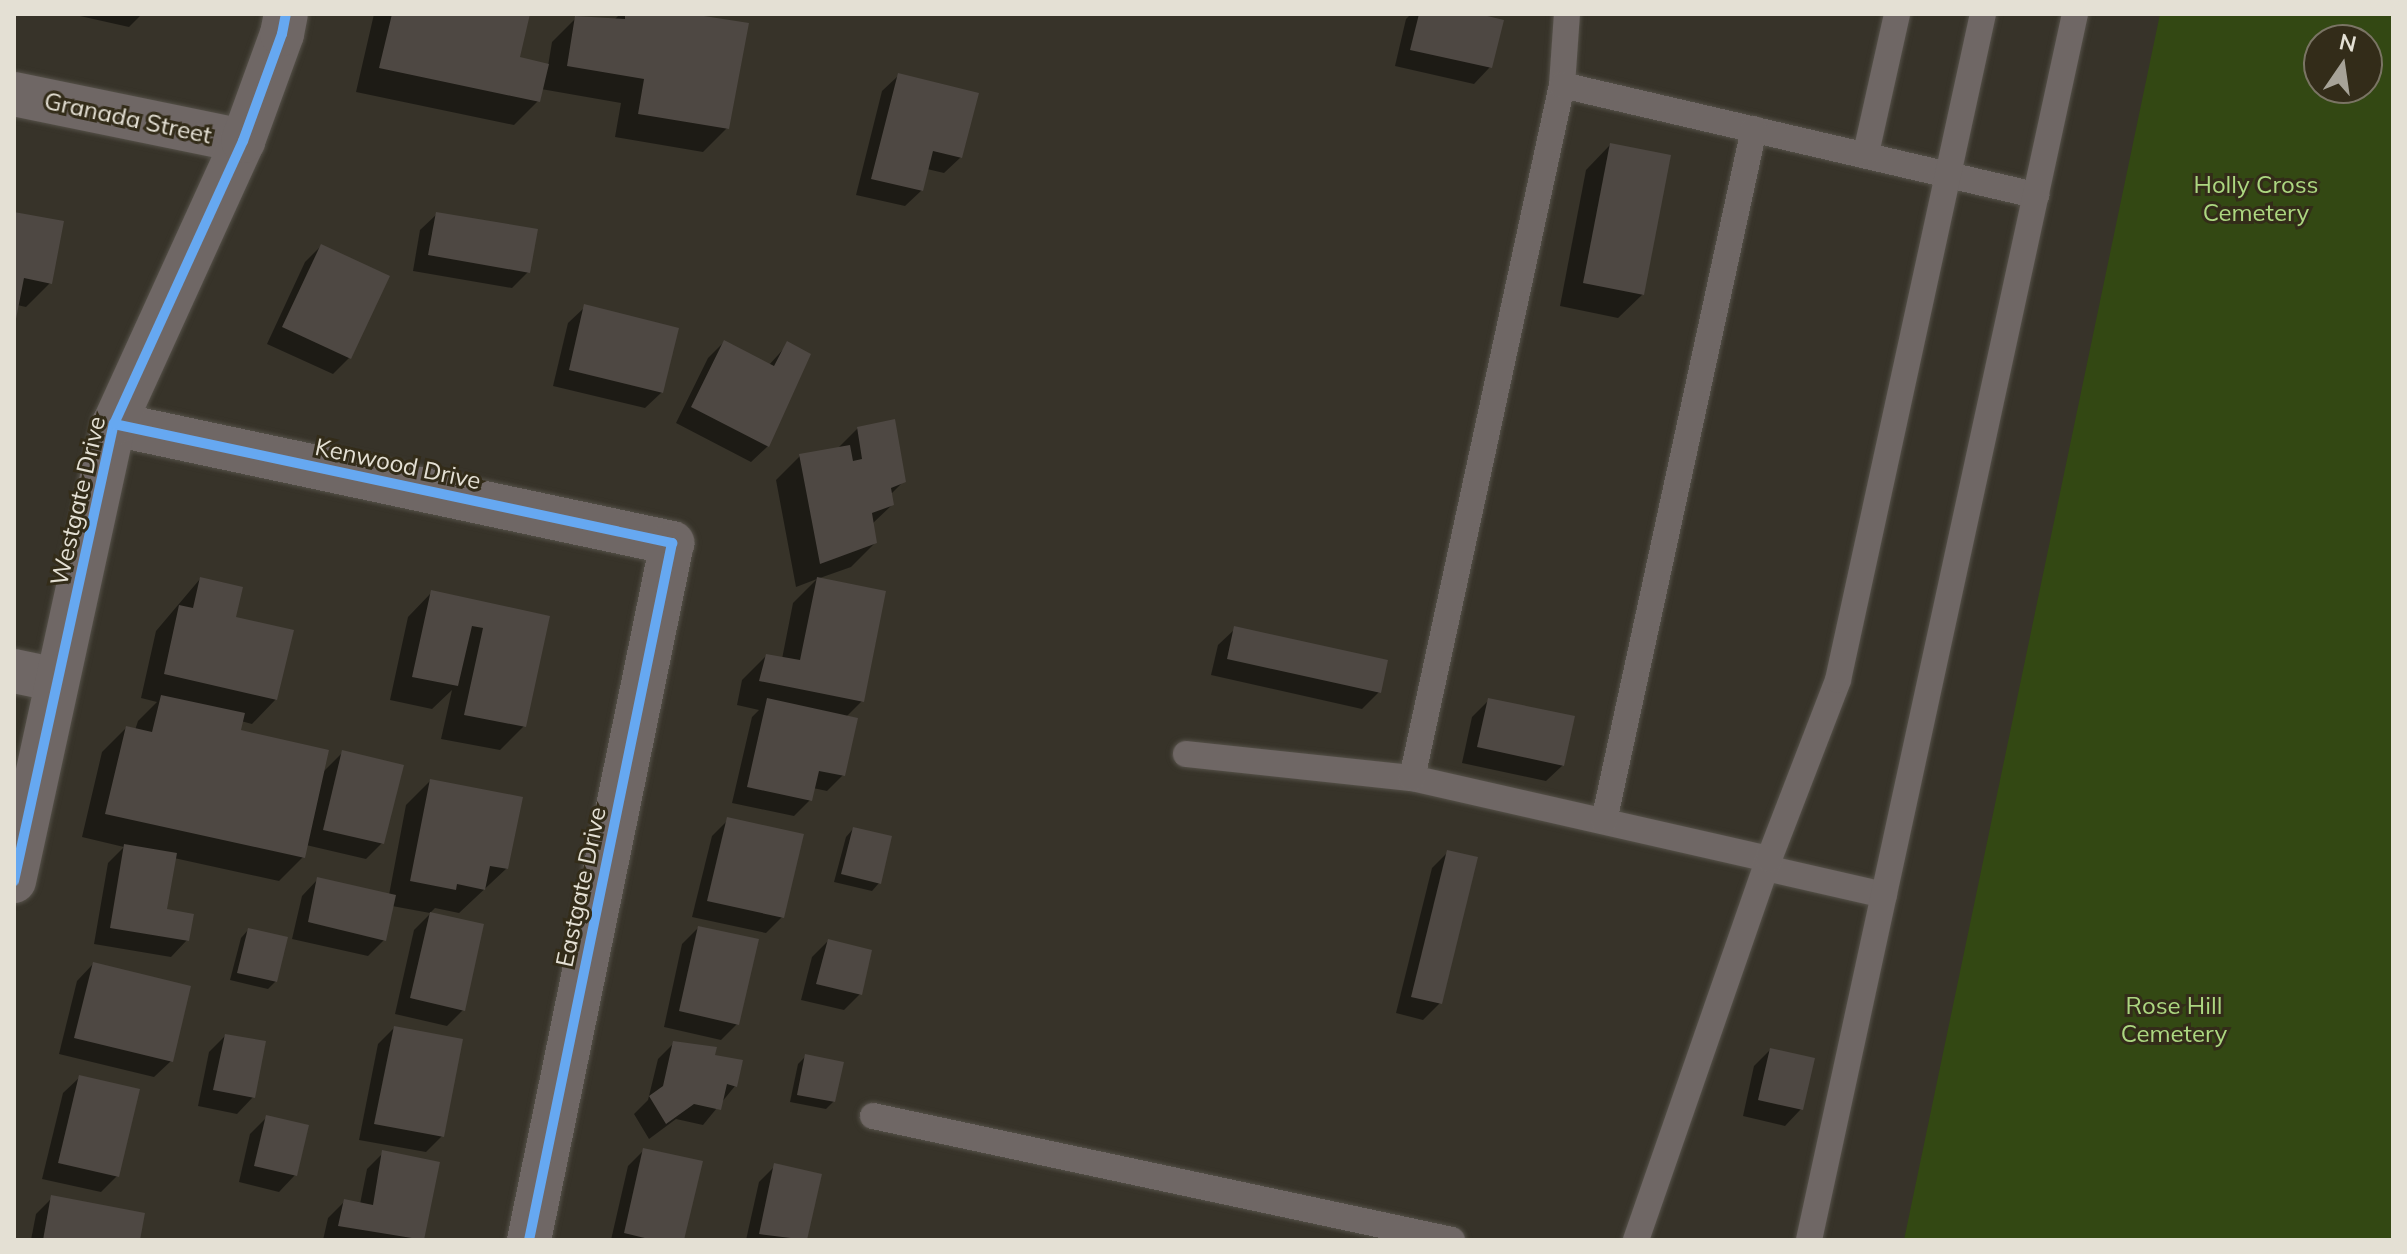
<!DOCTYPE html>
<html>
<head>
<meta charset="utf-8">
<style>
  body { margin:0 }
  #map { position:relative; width:2407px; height:1254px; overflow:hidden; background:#373329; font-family:Mulish,sans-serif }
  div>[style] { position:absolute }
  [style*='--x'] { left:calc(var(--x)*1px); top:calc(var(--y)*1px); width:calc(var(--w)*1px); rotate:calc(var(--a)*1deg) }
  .green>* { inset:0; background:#334813 }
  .shadow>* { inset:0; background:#0007 }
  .building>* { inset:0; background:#4e4843 }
  .roads { filter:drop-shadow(0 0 2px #555149) drop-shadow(0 0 2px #555149) }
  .service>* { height:26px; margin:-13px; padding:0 13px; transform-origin:13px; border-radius:13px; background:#6f6765 }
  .minor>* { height:44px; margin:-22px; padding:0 22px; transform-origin:22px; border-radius:22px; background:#6f6765 }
  .cycleway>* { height:10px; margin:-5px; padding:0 5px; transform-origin:5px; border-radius:5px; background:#66a8f1 }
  span { translate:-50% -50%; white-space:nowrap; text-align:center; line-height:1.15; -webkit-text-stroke:6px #332c19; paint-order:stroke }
  .street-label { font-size:24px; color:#e4e0d4 }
  .park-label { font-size:24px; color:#acd780 }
  .frame { position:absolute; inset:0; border:16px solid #e4e0d4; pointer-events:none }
  .north { position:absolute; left:2303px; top:24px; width:80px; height:80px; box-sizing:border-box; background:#332c19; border:2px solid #7a7464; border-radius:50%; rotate:13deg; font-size:22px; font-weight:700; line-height:32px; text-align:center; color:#e4e0d4 }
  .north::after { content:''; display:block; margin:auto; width:28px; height:36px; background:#a7a398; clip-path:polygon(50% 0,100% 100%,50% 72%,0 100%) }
</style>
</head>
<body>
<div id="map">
  <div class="green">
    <div style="clip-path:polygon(evenodd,2160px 14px,2393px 14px,2393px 1240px,1904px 1240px,2160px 14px,2319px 40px,2367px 40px,2367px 88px,2319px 88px,2319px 40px)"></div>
  </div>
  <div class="shadow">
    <div style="clip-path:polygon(71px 14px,142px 14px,129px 27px)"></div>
    <div style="clip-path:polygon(374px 14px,528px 14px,518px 59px,548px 66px,552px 42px,576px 18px,614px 20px,620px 14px,678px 14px,727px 128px,703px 152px,615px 137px,621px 103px,541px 89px,538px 101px,514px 125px,356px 92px)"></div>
    <div style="clip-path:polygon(1411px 14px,1470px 14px,1490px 67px,1474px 84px,1395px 66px,1406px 19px)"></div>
    <div style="clip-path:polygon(899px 75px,961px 157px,944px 173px,927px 169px,922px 190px,905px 206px,856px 195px,882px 91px)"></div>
    <div style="clip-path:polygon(1610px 145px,1643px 294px,1618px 318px,1560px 306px,1586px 170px)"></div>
    <div style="clip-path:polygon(14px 214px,61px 222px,50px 283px,26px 307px,17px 305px,14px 321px)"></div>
    <div style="clip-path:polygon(437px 214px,528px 272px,512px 288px,413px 271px,420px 230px)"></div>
    <div style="clip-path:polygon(321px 246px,349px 358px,333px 374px,267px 344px,305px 262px)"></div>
    <div style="clip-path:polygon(585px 307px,662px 392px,645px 408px,553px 386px,568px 323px)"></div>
    <div style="clip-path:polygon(724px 342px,769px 365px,788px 344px,768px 446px,751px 462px,676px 423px,708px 358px)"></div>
    <div style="clip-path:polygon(858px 428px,904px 481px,890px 495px,892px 505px,872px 524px,875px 543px,851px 567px,817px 579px,862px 701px,846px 717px,843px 775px,827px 791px,813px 788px,810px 800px,794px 816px,732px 803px,752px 717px,759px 710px,737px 705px,742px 680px,766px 656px,782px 659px,793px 603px,817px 579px,796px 587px,776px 480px,800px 456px,837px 449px)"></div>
    <div style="clip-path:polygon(200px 579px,234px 619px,276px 699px,252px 724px,241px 721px,238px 732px,322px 773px,343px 752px,382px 843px,366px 859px,306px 845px,303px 857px,279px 881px,174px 858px,165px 911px,187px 940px,171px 957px,94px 944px,108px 863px,124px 847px,82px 837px,102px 752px,126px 728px,135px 730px,138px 721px,157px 702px,141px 698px,156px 631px)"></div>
    <div style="clip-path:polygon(432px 592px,548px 617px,524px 726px,500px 750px,441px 739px,452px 690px,432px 709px,390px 700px,408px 617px)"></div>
    <div style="clip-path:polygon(1235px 629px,1379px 692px,1362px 709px,1211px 675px,1218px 645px)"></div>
    <div style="clip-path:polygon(1489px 700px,1563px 765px,1546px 781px,1462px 763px,1472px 717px)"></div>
    <div style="clip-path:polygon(430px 781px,507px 868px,459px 913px,435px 908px,430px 913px,392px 906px,384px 940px,368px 956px,292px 939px,302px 896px,318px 879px,389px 895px,406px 805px)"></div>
    <div style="clip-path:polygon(728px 820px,782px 917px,766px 933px,692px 917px,712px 836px)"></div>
    <div style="clip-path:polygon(853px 829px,879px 883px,872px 891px,834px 882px,846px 837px)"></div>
    <div style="clip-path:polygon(1448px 852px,1440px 1003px,1423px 1020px,1396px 1013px,1432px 868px)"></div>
    <div style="clip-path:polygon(430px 914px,463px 1010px,447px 1026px,395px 1014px,414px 930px)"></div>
    <div style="clip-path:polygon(698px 928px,737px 1024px,721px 1040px,664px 1027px,682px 944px)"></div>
    <div style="clip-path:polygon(248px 930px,276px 981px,268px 989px,230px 980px,241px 938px)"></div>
    <div style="clip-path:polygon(828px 941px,860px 994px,844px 1010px,801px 1000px,812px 957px)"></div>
    <div style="clip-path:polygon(93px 964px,171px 1061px,154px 1077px,59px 1054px,77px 981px)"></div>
    <div style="clip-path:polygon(394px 1028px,442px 1136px,426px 1152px,359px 1140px,378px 1044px)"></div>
    <div style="clip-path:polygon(225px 1036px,253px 1097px,237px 1114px,198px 1106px,209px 1052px)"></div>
    <div style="clip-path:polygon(674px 1043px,712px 1056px,735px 1086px,703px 1125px,676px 1119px,649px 1139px,634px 1114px,648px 1100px,658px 1059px)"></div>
    <div style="clip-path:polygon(1770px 1050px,1801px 1109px,1785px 1126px,1743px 1116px,1754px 1066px)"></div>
    <div style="clip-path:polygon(806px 1056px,834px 1101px,826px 1109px,790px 1102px,798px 1064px)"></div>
    <div style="clip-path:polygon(80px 1077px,117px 1176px,101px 1192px,42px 1179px,63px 1093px)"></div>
    <div style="clip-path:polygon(266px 1118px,295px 1175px,279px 1192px,239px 1182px,250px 1134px)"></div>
    <div style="clip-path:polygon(644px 1150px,682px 1240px,611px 1240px,628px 1166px)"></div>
    <div style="clip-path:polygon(383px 1153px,437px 1163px,422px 1240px,323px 1240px,328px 1218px,344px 1202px,360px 1204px,367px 1169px)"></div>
    <div style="clip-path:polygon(775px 1166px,820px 1175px,805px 1240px,746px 1240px,759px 1182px)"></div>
    <div style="clip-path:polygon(52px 1198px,138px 1240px,31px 1240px,36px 1214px)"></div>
  </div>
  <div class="building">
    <div style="clip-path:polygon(392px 14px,530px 14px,520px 57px,549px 64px,540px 102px,379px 68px)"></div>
    <div style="clip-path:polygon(625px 14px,691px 14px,749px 23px,729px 129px,638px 114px,644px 79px,567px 66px,575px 16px,625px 19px)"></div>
    <div style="clip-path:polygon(1419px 14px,1479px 14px,1504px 20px,1492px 68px,1410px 50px)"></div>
    <div style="clip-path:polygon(898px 73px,979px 93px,962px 158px,933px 151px,923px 191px,871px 179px)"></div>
    <div style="clip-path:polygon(1610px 143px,1671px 155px,1644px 295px,1583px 283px)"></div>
    <div style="clip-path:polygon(14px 212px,64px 221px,52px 284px,24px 278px,15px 324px)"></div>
    <div style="clip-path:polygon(436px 212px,538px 229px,530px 273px,428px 255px)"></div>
    <div style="clip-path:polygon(321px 244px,390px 276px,351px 359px,282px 327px)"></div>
    <div style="clip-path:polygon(584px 304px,679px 328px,663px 393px,569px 370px)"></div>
    <div style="clip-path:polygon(724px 340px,774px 366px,787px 341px,811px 354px,769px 447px,691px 407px)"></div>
    <div style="clip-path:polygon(895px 419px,906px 482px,891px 488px,894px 505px,872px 513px,877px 543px,820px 564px,799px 454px,850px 445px,853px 461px,862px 459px,857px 427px)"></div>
    <div style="clip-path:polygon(200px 577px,243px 587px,236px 617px,294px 630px,277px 700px,164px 674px,179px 605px,193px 608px)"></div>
    <div style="clip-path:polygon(817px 577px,886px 591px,864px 702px,759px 681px,766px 654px,800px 660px)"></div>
    <div style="clip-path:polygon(431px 590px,550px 616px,526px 727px,464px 715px,483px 628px,472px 626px,458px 686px,412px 677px)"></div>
    <div style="clip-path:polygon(1234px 626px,1388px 660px,1381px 693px,1227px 659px)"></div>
    <div style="clip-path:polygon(161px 695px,245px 713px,241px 730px,329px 750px,305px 858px,105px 814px,126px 726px,152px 732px)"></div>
    <div style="clip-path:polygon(767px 698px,858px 718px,845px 776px,819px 771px,812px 801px,747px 787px)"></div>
    <div style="clip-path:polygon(1488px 698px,1575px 716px,1564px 766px,1477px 747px)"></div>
    <div style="clip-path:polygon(342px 750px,404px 765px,384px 844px,323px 830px)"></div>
    <div style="clip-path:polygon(430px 779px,523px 797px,508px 869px,490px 866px,485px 890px,457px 884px,456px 890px,410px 881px)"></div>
    <div style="clip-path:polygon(727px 817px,804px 834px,784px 918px,707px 901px)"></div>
    <div style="clip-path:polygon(853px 827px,892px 836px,881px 884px,841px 874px)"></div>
    <div style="clip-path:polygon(124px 844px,177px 853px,167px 909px,194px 914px,189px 941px,110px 928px)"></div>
    <div style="clip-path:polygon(1447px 850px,1478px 857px,1442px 1004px,1411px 997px)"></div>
    <div style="clip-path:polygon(317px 877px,396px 895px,386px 941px,308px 922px)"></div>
    <div style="clip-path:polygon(430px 912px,484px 924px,465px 1011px,410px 998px)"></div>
    <div style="clip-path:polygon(698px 926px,759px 939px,739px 1025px,679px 1011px)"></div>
    <div style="clip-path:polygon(248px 928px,288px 937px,277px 982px,237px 973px)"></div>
    <div style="clip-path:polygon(828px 939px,872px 950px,862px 995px,816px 984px)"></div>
    <div style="clip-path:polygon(93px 962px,191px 986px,173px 1062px,74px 1038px)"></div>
    <div style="clip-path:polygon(394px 1026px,463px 1039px,444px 1137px,374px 1124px)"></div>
    <div style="clip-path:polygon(225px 1034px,266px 1041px,255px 1098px,213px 1090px)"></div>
    <div style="clip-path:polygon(673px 1041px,717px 1047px,715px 1055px,743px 1060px,737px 1087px,727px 1084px,721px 1110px,694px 1104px,666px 1124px,649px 1096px,663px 1086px)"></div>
    <div style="clip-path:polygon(1770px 1048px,1815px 1058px,1803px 1110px,1758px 1100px)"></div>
    <div style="clip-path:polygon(805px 1054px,844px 1062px,835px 1102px,797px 1095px)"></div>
    <div style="clip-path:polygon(79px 1075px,140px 1089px,119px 1177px,58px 1163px)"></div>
    <div style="clip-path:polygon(266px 1115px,309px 1125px,297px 1176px,254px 1166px)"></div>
    <div style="clip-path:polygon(643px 1148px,703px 1161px,684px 1240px,653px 1240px,624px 1233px)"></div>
    <div style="clip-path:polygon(382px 1150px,440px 1162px,424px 1240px,338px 1226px,344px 1199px,373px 1205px)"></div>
    <div style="clip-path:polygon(774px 1163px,822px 1174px,807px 1240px,759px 1234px)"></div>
    <div style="clip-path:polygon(51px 1195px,145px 1213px,140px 1240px,43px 1240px)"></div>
  </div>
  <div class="roads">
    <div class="service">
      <div style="--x:1562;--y:85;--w:71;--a:-86"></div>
      <div style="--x:1866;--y:153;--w:142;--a:-77.4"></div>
      <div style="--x:1186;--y:754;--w:227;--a:6.1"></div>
      <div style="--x:1412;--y:778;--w:366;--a:12.8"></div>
      <div style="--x:1412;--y:778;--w:709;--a:-77.79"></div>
      <div style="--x:1562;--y:85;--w:487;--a:13.1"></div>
      <div style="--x:1604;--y:821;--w:708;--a:-77.77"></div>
      <div style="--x:1766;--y:868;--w:121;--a:12.9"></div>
      <div style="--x:873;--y:1116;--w:592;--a:12.09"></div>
      <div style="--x:1636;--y:1240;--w:404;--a:-70.8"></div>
      <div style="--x:1769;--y:859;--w:192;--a:-68.9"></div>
      <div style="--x:1838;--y:680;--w:682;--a:-77.72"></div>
      <div style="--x:1809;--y:1240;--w:1255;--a:-77.76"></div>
    </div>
    <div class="minor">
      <div style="--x:14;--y:94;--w:234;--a:11.6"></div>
      <div style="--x:114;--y:424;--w:571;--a:12.04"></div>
      <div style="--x:672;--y:543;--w:712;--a:101.59"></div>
      <div style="--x:14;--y:671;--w:44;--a:11.8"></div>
      <div style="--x:14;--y:881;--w:468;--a:-77.7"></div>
      <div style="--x:114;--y:424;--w:311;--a:-65.5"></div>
      <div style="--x:243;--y:141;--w:114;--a:-70"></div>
      <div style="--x:282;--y:34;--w:20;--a:-79"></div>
    </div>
  </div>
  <div class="cycleway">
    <div style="--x:114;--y:424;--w:571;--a:12.04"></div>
    <div style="--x:672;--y:543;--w:712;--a:101.59"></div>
    <div style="--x:14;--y:881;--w:468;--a:-77.7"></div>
    <div style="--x:114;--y:424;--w:311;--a:-65.5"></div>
    <div style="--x:243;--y:141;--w:114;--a:-70"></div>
    <div style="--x:282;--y:34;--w:20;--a:-79"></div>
  </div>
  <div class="street-label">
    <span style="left:128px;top:118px;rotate:12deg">Granada Street</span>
    <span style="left:398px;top:464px;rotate:12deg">Kenwood Drive</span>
    <span style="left:78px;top:501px;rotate:-77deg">Westgate Drive</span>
    <span style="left:581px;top:887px;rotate:-78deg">Eastgate Drive</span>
  </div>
  <div class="park-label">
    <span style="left:2256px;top:199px">Holly Cross<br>Cemetery</span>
    <span style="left:2174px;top:1020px">Rose Hill<br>Cemetery</span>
  </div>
  <div class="frame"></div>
  <div class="north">N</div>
</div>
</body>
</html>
